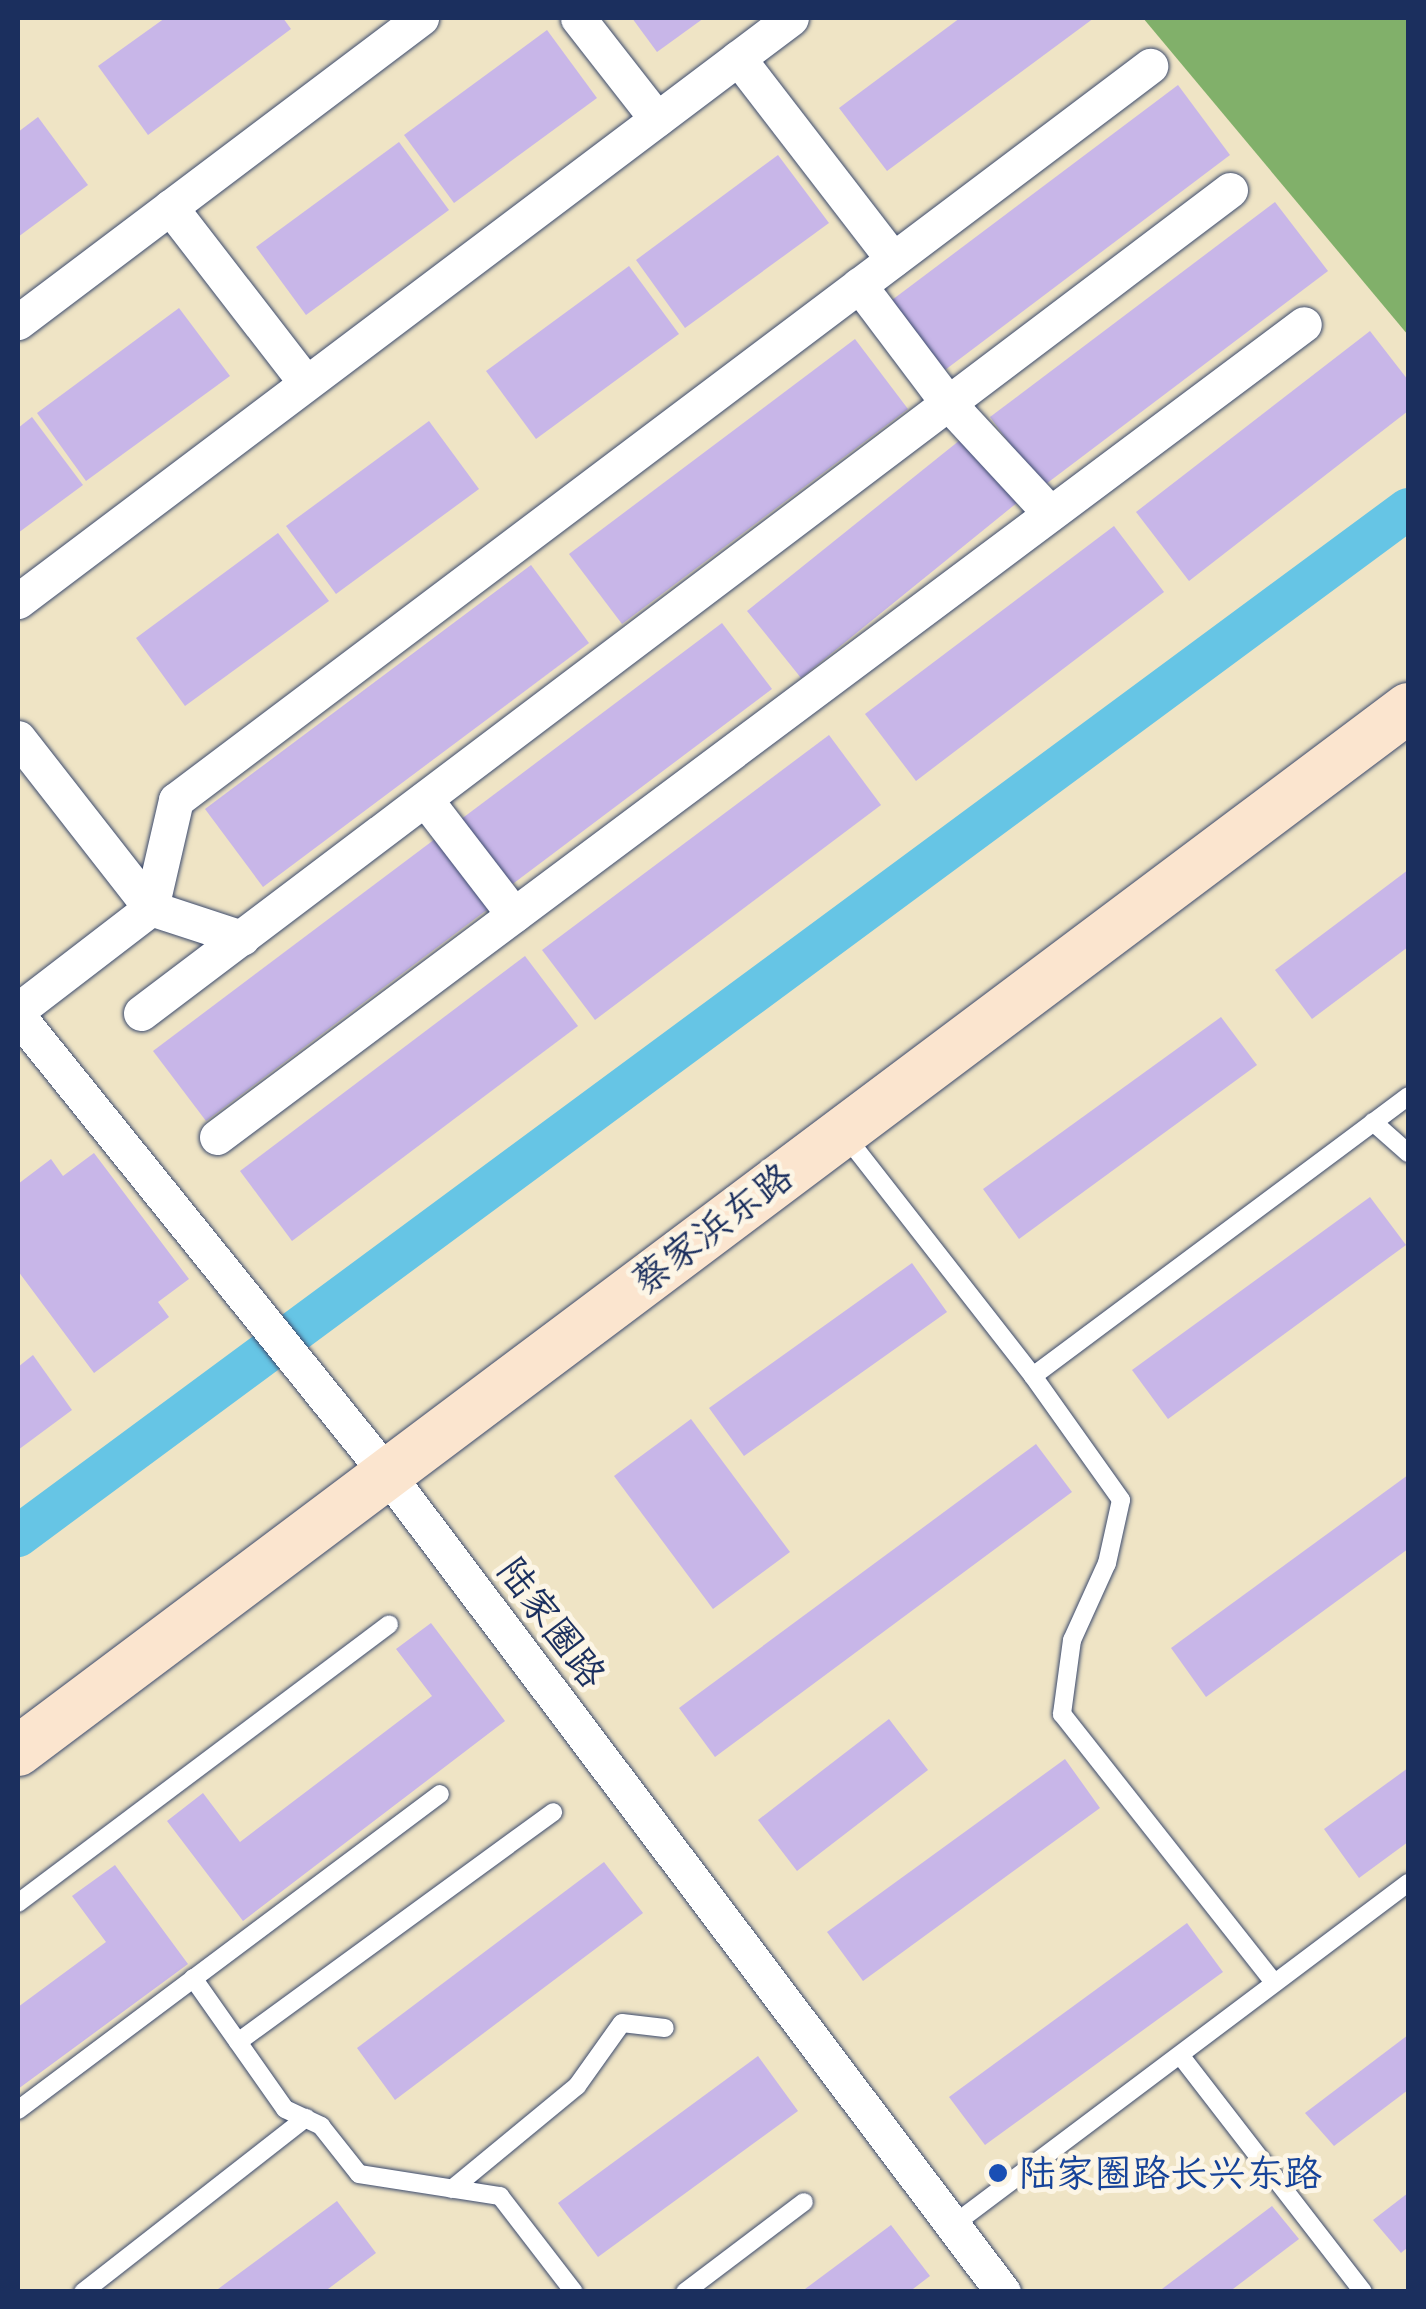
<!DOCTYPE html>
<html>
<head>
<meta charset="utf-8">
<style>
  body { margin:0 }
  #map { position:relative; width:1426px; height:2309px; overflow:hidden; background:#efe4c5; font-family:"Patrick Hand","LXGW WenKai TC",sans-serif }
  div>[style] { position:absolute }
  [style*='--x'] { left:calc(var(--x)*1px); top:calc(var(--y)*1px); width:calc(var(--w)*1px); rotate:calc(var(--a)*1deg) }
  .forest>* { inset:0; background:#81b06a }
  .canal>* { height:42px; margin:-21px; padding:0 21px; transform-origin:21px; border-radius:21px; background:#66c5e5 }
  .building>* { inset:0; background:#c8b6e8 }
  .roads { filter:drop-shadow(0 0 2px #3b4a6d) drop-shadow(0 0 2px #3b4a6d) }
  .lane>* { height:18px; margin:-9px; padding:0 9px; transform-origin:9px; border-radius:9px; background:#fff }
  .street>* { height:35px; margin:-17.5px; padding:0 17.5px; transform-origin:17.5px; border-radius:17.5px; background:#fff }
  .secondary>* { height:50px; margin:-25px; padding:0 25px; transform-origin:25px; border-radius:25px; background:#fbe5cf }
  .dots>* { width:28px; height:28px; translate:-50% -50%; box-sizing:border-box; border:5px solid #fcf5e5; border-radius:50% }
  span { translate:-50% -50%; white-space:nowrap; text-align:center; line-height:1.15; -webkit-text-stroke:10px #fcf5e5; paint-order:stroke }
  .street-label { font-size:38px; color:#1b2f5e }
  .transit-label { font-size:38px; color:#164399 }
  .left { translate:0 -50%; text-align:left }
  .frame { position:absolute; inset:0; border:20px solid #1b2f5e; pointer-events:none }
</style>
</head>
<body>
<div id="map">
  <div class="forest">
    <div style="clip-path:polygon(1143px 18px,1408px 18px,1408px 335px)"></div>
  </div>
  <div class="canal">
    <div style="--x:18;--y:1536;--w:1728;--a:-36.46"></div>
  </div>
  <div class="building">
    <div style="clip-path:polygon(165px 18px,283px 18px,291px 29px,148px 135px,98px 66px)"></div>
    <div style="clip-path:polygon(632px 18px,704px 18px,657px 52px)"></div>
    <div style="clip-path:polygon(960px 18px,1094px 18px,887px 171px,839px 108px)"></div>
    <div style="clip-path:polygon(547px 30px,597px 98px,454px 203px,404px 135px)"></div>
    <div style="clip-path:polygon(1178px 85px,1230px 155px,945px 370px,892px 300px)"></div>
    <div style="clip-path:polygon(38px 117px,88px 185px,18px 237px,18px 132px)"></div>
    <div style="clip-path:polygon(399px 142px,449px 210px,306px 315px,256px 247px)"></div>
    <div style="clip-path:polygon(778px 155px,829px 223px,685px 328px,636px 260px)"></div>
    <div style="clip-path:polygon(1275px 202px,1328px 271px,1042px 487px,990px 417px)"></div>
    <div style="clip-path:polygon(629px 266px,679px 334px,536px 439px,486px 371px)"></div>
    <div style="clip-path:polygon(179px 308px,230px 376px,86px 481px,37px 413px)"></div>
    <div style="clip-path:polygon(1370px 331px,1408px 380px,1408px 411px,1189px 581px,1136px 512px)"></div>
    <div style="clip-path:polygon(855px 339px,908px 409px,622px 624px,569px 554px)"></div>
    <div style="clip-path:polygon(32px 417px,83px 485px,18px 533px,18px 428px)"></div>
    <div style="clip-path:polygon(429px 421px,479px 489px,336px 594px,286px 526px)"></div>
    <div style="clip-path:polygon(965px 436px,1018px 502px,801px 678px,747px 611px)"></div>
    <div style="clip-path:polygon(1114px 526px,1164px 592px,916px 781px,865px 714px)"></div>
    <div style="clip-path:polygon(278px 533px,329px 601px,185px 706px,136px 638px)"></div>
    <div style="clip-path:polygon(531px 565px,589px 643px,263px 887px,205px 809px)"></div>
    <div style="clip-path:polygon(722px 623px,772px 689px,510px 886px,460px 820px)"></div>
    <div style="clip-path:polygon(829px 735px,881px 805px,595px 1020px,542px 950px)"></div>
    <div style="clip-path:polygon(439px 836px,492px 906px,206px 1121px,153px 1051px)"></div>
    <div style="clip-path:polygon(1408px 870px,1408px 947px,1312px 1019px,1275px 970px)"></div>
    <div style="clip-path:polygon(525px 956px,578px 1026px,292px 1241px,240px 1171px)"></div>
    <div style="clip-path:polygon(1221px 1017px,1257px 1065px,1019px 1239px,983px 1189px)"></div>
    <div style="clip-path:polygon(94px 1153px,189px 1279px,158px 1302px,169px 1317px,94px 1373px,18px 1271px,18px 1184px,51px 1159px,63px 1176px)"></div>
    <div style="clip-path:polygon(1370px 1197px,1406px 1245px,1168px 1419px,1132px 1370px)"></div>
    <div style="clip-path:polygon(912px 1263px,947px 1312px,744px 1456px,709px 1408px)"></div>
    <div style="clip-path:polygon(33px 1355px,72px 1410px,18px 1450px,18px 1367px)"></div>
    <div style="clip-path:polygon(691px 1419px,790px 1552px,713px 1609px,614px 1476px)"></div>
    <div style="clip-path:polygon(1036px 1444px,1072px 1492px,715px 1757px,679px 1708px)"></div>
    <div style="clip-path:polygon(1408px 1475px,1408px 1549px,1206px 1697px,1171px 1648px)"></div>
    <div style="clip-path:polygon(431px 1623px,505px 1721px,243px 1921px,167px 1821px,203px 1793px,240px 1842px,432px 1696px,396px 1649px)"></div>
    <div style="clip-path:polygon(889px 1719px,928px 1770px,797px 1871px,758px 1820px)"></div>
    <div style="clip-path:polygon(1065px 1759px,1100px 1808px,863px 1981px,827px 1932px)"></div>
    <div style="clip-path:polygon(1408px 1768px,1408px 1842px,1359px 1878px,1324px 1829px)"></div>
    <div style="clip-path:polygon(604px 1862px,643px 1913px,395px 2100px,357px 2048px)"></div>
    <div style="clip-path:polygon(115px 1865px,188px 1964px,18px 2089px,18px 2007px,106px 1942px,72px 1896px)"></div>
    <div style="clip-path:polygon(1187px 1923px,1223px 1972px,985px 2145px,949px 2097px)"></div>
    <div style="clip-path:polygon(1408px 2035px,1408px 2090px,1334px 2146px,1305px 2113px)"></div>
    <div style="clip-path:polygon(758px 2056px,798px 2111px,598px 2257px,558px 2203px)"></div>
    <div style="clip-path:polygon(1408px 2193px,1408px 2247px,1401px 2253px,1373px 2220px)"></div>
    <div style="clip-path:polygon(337px 2201px,376px 2253px,324px 2292px,214px 2292px)"></div>
    <div style="clip-path:polygon(1272px 2206px,1299px 2239px,1229px 2292px,1158px 2292px)"></div>
    <div style="clip-path:polygon(891px 2225px,930px 2276px,909px 2292px,801px 2292px)"></div>
  </div>
  <div class="roads">
    <div class="lane">
      <div style="--x:1373;--y:1122;--w:47;--a:41.5"></div>
      <div style="--x:844;--y:1134;--w:307;--a:52"></div>
      <div style="--x:1033;--y:1376;--w:468;--a:-36.7"></div>
      <div style="--x:1033;--y:1376;--w:152;--a:54.6"></div>
      <div style="--x:1121;--y:1500;--w:65;--a:102.5"></div>
      <div style="--x:1107;--y:1563;--w:85;--a:114.4"></div>
      <div style="--x:1072;--y:1640;--w:75;--a:97.7"></div>
      <div style="--x:1062;--y:1714;--w:342;--a:51.7"></div>
      <div style="--x:18;--y:1903;--w:464;--a:-36.9"></div>
      <div style="--x:193;--y:1978;--w:160;--a:54.9"></div>
      <div style="--x:285;--y:2109;--w:40;--a:25"></div>
      <div style="--x:321;--y:2126;--w:61;--a:51.6"></div>
      <div style="--x:359;--y:2174;--w:143;--a:8.9"></div>
      <div style="--x:500;--y:2196;--w:121;--a:52.4"></div>
      <div style="--x:238;--y:2042;--w:390;--a:-36.1"></div>
      <div style="--x:1180;--y:2055;--w:299;--a:52.3"></div>
      <div style="--x:18;--y:2110;--w:527;--a:-36.83"></div>
      <div style="--x:452;--y:2189;--w:162;--a:-39.5"></div>
      <div style="--x:577;--y:2086;--w:77;--a:-54.5"></div>
      <div style="--x:622;--y:2023;--w:43;--a:6.6"></div>
      <div style="--x:953;--y:2225;--w:569;--a:-36.93"></div>
      <div style="--x:83;--y:2292;--w:283;--a:-38"></div>
      <div style="--x:685;--y:2292;--w:149;--a:-37.1"></div>
    </div>
    <div class="street">
      <div style="--x:578;--y:18;--w:128;--a:52"></div>
      <div style="--x:738;--y:58;--w:254;--a:52.4"></div>
      <div style="--x:170;--y:207;--w:222;--a:52.3"></div>
      <div style="--x:859;--y:285;--w:148;--a:53"></div>
      <div style="--x:948;--y:403;--w:150;--a:47.2"></div>
      <div style="--x:18;--y:322;--w:505;--a:-37.03"></div>
      <div style="--x:18;--y:601;--w:968;--a:-37.02"></div>
      <div style="--x:18;--y:738;--w:216;--a:52"></div>
      <div style="--x:151;--y:908;--w:168;--a:142.5"></div>
      <div style="--x:425;--y:799;--w:146;--a:52.5"></div>
      <div style="--x:242;--y:938;--w:96;--a:-161.8"></div>
      <div style="--x:151;--y:908;--w:111;--a:-77"></div>
      <div style="--x:176;--y:800;--w:1220;--a:-37"></div>
      <div style="--x:141;--y:1013;--w:1365;--a:-37.08"></div>
      <div style="--x:18;--y:1016;--w:588;--a:51.14"></div>
      <div style="--x:387;--y:1474;--w:1024;--a:53.02"></div>
      <div style="--x:217;--y:1137;--w:1357;--a:-36.79"></div>
    </div>
    <div class="secondary">
      <div style="--x:18;--y:1751;--w:1738;--a:-36.88"></div>
    </div>
  </div>
  <div class="dots">
    <div style="left:998px;top:2173px;background:#1a4fb4"></div>
  </div>
  <div class="street-label">
    <span style="left:712px;top:1228px;rotate:-37deg">蔡家浜东路</span>
    <span style="left:552px;top:1622px;rotate:53deg">陆家圈路</span>
  </div>
  <div class="transit-label">
    <span class="left" style="left:1018px;top:2173px">陆家圈路长兴东路</span>
  </div>
  <div class="frame"></div>
</div>
</body>
</html>
